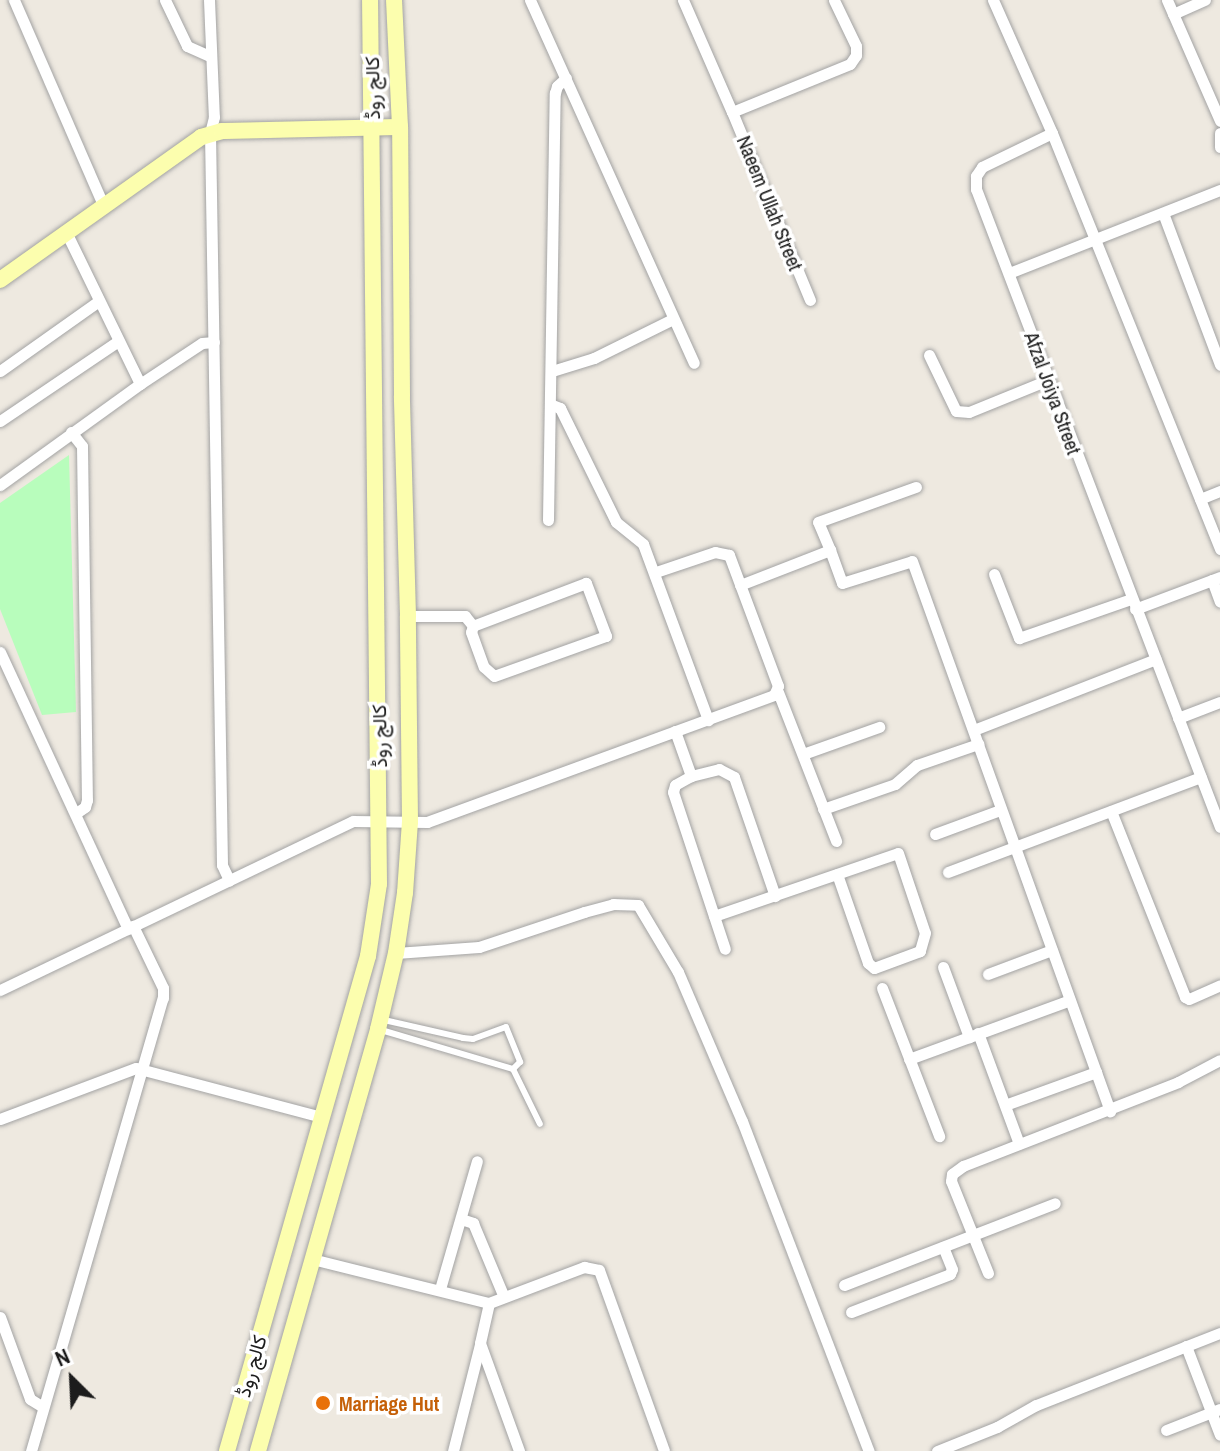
<!DOCTYPE html>
<html>
<head>
<meta charset="utf-8">
<style>
  body { margin:0 }
  #map { position:relative; width:1220px; height:1451px; overflow:hidden; background:#eee9e0; font-family:"Archivo Narrow",Vazirmatn,sans-serif }
  div>[style] { position:absolute }
  [style*='--x'] { left:calc(var(--x)*1px); top:calc(var(--y)*1px); width:calc(var(--w)*1px); rotate:calc(var(--a)*1deg) }
  .park>* { inset:0; background:#b8fdbc }
  .roads { filter:drop-shadow(0 0 2px #a3a3a3) drop-shadow(0 0 2px #a3a3a3) }
  .lane>* { height:6px; margin:-3px; padding:0 3px; transform-origin:3px; border-radius:3px; background:#fff }
  .street>* { height:11px; margin:-5.5px; padding:0 5.5px; transform-origin:5.5px; border-radius:5.5px; background:#fff }
  .secondary>* { height:16px; margin:-8px; padding:0 8px; transform-origin:8px; border-radius:8px; background:#fcfeae }
  .dots>* { width:22px; height:22px; translate:-50% -50%; box-sizing:border-box; border:4px solid #fff; border-radius:50% }
  span { translate:-50% -50%; white-space:nowrap; text-align:center; line-height:1.15; -webkit-text-stroke:7px #fff; paint-order:stroke }
  .street-label { font-size:20px; color:#1c1c1c }
  .food-label { font-size:20px; color:#c56008; font-weight:700 }
  .left { translate:0 -50%; text-align:left }
  .north { position:absolute; left:32px; top:1339px; width:80px; height:80px; -webkit-text-stroke:6px #fff; paint-order:stroke; rotate:336deg; font-size:22px; font-weight:700; line-height:32px; text-align:center; color:#1c1c1c }
  .north::after { content:''; display:block; margin:auto; width:28px; height:36px; background:#1c1c1c; clip-path:polygon(50% 0,100% 100%,50% 72%,0 100%) }
</style>
</head>
<body>
<div id="map">
  <div class="park">
    <div style="clip-path:polygon(69px 455px,76px 712px,42px 715px,0 609px,0 503px)"></div>
  </div>
  <div class="roads">
    <div class="lane">
      <div style="--x:384;--y:1020;--w:81;--a:12.8"></div>
      <div style="--x:463;--y:1038;--w:10;--a:6"></div>
      <div style="--x:473;--y:1039;--w:35;--a:-20"></div>
      <div style="--x:506;--y:1027;--w:38;--a:68"></div>
      <div style="--x:520;--y:1062;--w:10;--a:135"></div>
      <div style="--x:381;--y:1030;--w:138;--a:16.5"></div>
      <div style="--x:513;--y:1069;--w:61;--a:63.9"></div>
    </div>
    <div class="street">
      <div style="--x:14;--y:0;--w:223;--a:66.5"></div>
      <div style="--x:165;--y:0;--w:51;--a:64.4"></div>
      <div style="--x:187;--y:46;--w:24;--a:24"></div>
      <div style="--x:209;--y:0;--w:117;--a:87.6"></div>
      <div style="--x:214;--y:117;--w:16;--a:104"></div>
      <div style="--x:210;--y:133;--w:732;--a:89.06"></div>
      <div style="--x:222;--y:865;--w:17;--a:65"></div>
      <div style="--x:530;--y:0;--w:398;--a:65.7"></div>
      <div style="--x:683;--y:0;--w:122;--a:66.4"></div>
      <div style="--x:993;--y:0;--w:145;--a:66.1"></div>
      <div style="--x:1052;--y:133;--w:78;--a:154.1"></div>
      <div style="--x:982;--y:167;--w:11;--a:124"></div>
      <div style="--x:976;--y:176;--w:13;--a:90"></div>
      <div style="--x:976;--y:189;--w:683;--a:69.07"></div>
      <div style="--x:1167;--y:0;--w:132;--a:66.3"></div>
      <div style="--x:1173;--y:14;--w:35;--a:-24"></div>
      <div style="--x:1052;--y:133;--w:449;--a:68"></div>
      <div style="--x:1220;--y:133;--w:14;--a:90"></div>
      <div style="--x:1163;--y:213;--w:162;--a:69.4"></div>
      <div style="--x:66;--y:232;--w:169;--a:64"></div>
      <div style="--x:1009;--y:273;--w:227;--a:-21.5"></div>
      <div style="--x:810;--y:300;--w:204;--a:-112.5"></div>
      <div style="--x:732;--y:112;--w:127;--a:-22.1"></div>
      <div style="--x:850;--y:64;--w:11;--a:-56"></div>
      <div style="--x:856;--y:55;--w:9;--a:-90"></div>
      <div style="--x:856;--y:46;--w:51;--a:-115.6"></div>
      <div style="--x:929;--y:355;--w:62;--a:64.3"></div>
      <div style="--x:956;--y:411;--w:13;--a:4"></div>
      <div style="--x:969;--y:412;--w:85;--a:-22.1"></div>
      <div style="--x:0;--y:371;--w:121;--a:-35.3"></div>
      <div style="--x:552;--y:371;--w:44;--a:-17.2"></div>
      <div style="--x:594;--y:358;--w:88;--a:-26.3"></div>
      <div style="--x:550;--y:404;--w:11;--a:22"></div>
      <div style="--x:560;--y:408;--w:127;--a:63.8"></div>
      <div style="--x:616;--y:522;--w:35;--a:39"></div>
      <div style="--x:643;--y:544;--w:188;--a:69.7"></div>
      <div style="--x:0;--y:421;--w:143;--a:-34.1"></div>
      <div style="--x:71;--y:432;--w:18;--a:52"></div>
      <div style="--x:82;--y:446;--w:354;--a:89.2"></div>
      <div style="--x:87;--y:800;--w:7;--a:106"></div>
      <div style="--x:85;--y:807;--w:11;--a:146"></div>
      <div style="--x:0;--y:485;--w:173;--a:-35.8"></div>
      <div style="--x:140;--y:384;--w:74;--a:-33.5"></div>
      <div style="--x:202;--y:343;--w:12;--a:-5"></div>
      <div style="--x:1200;--y:499;--w:22;--a:-22"></div>
      <div style="--x:548;--y:520;--w:427;--a:-89.1"></div>
      <div style="--x:555;--y:93;--w:7;--a:-74"></div>
      <div style="--x:557;--y:86;--w:12;--a:-42"></div>
      <div style="--x:830;--y:550;--w:35;--a:70"></div>
      <div style="--x:842;--y:583;--w:73;--a:-17.4"></div>
      <div style="--x:912;--y:561;--w:585;--a:70.2"></div>
      <div style="--x:994;--y:574;--w:69;--a:68.7"></div>
      <div style="--x:1019;--y:638;--w:119;--a:-19.2"></div>
      <div style="--x:1212;--y:580;--w:23;--a:70"></div>
      <div style="--x:740;--y:585;--w:97;--a:-21.3"></div>
      <div style="--x:830;--y:550;--w:30;--a:-113"></div>
      <div style="--x:818;--y:522;--w:104;--a:-19.7"></div>
      <div style="--x:1135;--y:609;--w:91;--a:-20.6"></div>
      <div style="--x:408;--y:616;--w:57;--a:0"></div>
      <div style="--x:465;--y:616;--w:13;--a:51"></div>
      <div style="--x:473;--y:626;--w:6;--a:108"></div>
      <div style="--x:471;--y:632;--w:37;--a:70"></div>
      <div style="--x:484;--y:667;--w:13;--a:42"></div>
      <div style="--x:494;--y:676;--w:119;--a:-19.7"></div>
      <div style="--x:606;--y:636;--w:57;--a:-110.7"></div>
      <div style="--x:586;--y:583;--w:121;--a:159.2"></div>
      <div style="--x:0;--y:652;--w:305;--a:65.2"></div>
      <div style="--x:778;--y:692;--w:160;--a:68.7"></div>
      <div style="--x:1178;--y:718;--w:45;--a:-20.9"></div>
      <div style="--x:974;--y:730;--w:195;--a:-21.3"></div>
      <div style="--x:675;--y:731;--w:48;--a:70.4"></div>
      <div style="--x:691;--y:776;--w:29;--a:-14"></div>
      <div style="--x:719;--y:769;--w:17;--a:28"></div>
      <div style="--x:734;--y:777;--w:126;--a:71"></div>
      <div style="--x:803;--y:754;--w:81;--a:-19.6"></div>
      <div style="--x:691;--y:776;--w:18;--a:151"></div>
      <div style="--x:675;--y:785;--w:7;--a:106"></div>
      <div style="--x:673;--y:792;--w:165;--a:71.7"></div>
      <div style="--x:823;--y:809;--w:76;--a:-19.1"></div>
      <div style="--x:895;--y:784;--w:29;--a:-41"></div>
      <div style="--x:917;--y:765;--w:65;--a:-19"></div>
      <div style="--x:1111;--y:811;--w:200;--a:68.3"></div>
      <div style="--x:1185;--y:997;--w:4;--a:27"></div>
      <div style="--x:1189;--y:999;--w:34;--a:-24"></div>
      <div style="--x:935;--y:834;--w:69;--a:-20.3"></div>
      <div style="--x:948;--y:872;--w:270;--a:-20.6"></div>
      <div style="--x:714;--y:916;--w:194;--a:-18.9"></div>
      <div style="--x:898;--y:853;--w:84;--a:71.4"></div>
      <div style="--x:925;--y:933;--w:19;--a:106"></div>
      <div style="--x:920;--y:951;--w:49;--a:159.7"></div>
      <div style="--x:874;--y:968;--w:8;--a:-140"></div>
      <div style="--x:868;--y:963;--w:94;--a:-109.2"></div>
      <div style="--x:396;--y:953;--w:83;--a:-4.1"></div>
      <div style="--x:479;--y:947;--w:111;--a:-18.4"></div>
      <div style="--x:584;--y:912;--w:30;--a:-15"></div>
      <div style="--x:613;--y:904;--w:25;--a:2"></div>
      <div style="--x:638;--y:905;--w:78;--a:59.2"></div>
      <div style="--x:678;--y:972;--w:162;--a:66.8"></div>
      <div style="--x:742;--y:1121;--w:354;--a:69"></div>
      <div style="--x:943;--y:967;--w:75;--a:69.6"></div>
      <div style="--x:988;--y:974;--w:68;--a:-20.6"></div>
      <div style="--x:882;--y:988;--w:159;--a:68.9"></div>
      <div style="--x:0;--y:990;--w:391;--a:-25.6"></div>
      <div style="--x:353;--y:821;--w:74;--a:0.8"></div>
      <div style="--x:427;--y:822;--w:370;--a:-20.1"></div>
      <div style="--x:774;--y:695;--w:10;--a:-66"></div>
      <div style="--x:778;--y:686;--w:140;--a:-110.5"></div>
      <div style="--x:729;--y:555;--w:14;--a:-168"></div>
      <div style="--x:715;--y:552;--w:62;--a:161.3"></div>
      <div style="--x:978;--y:1033;--w:118;--a:69.7"></div>
      <div style="--x:909;--y:1059;--w:171;--a:-20.1"></div>
      <div style="--x:1005;--y:1105;--w:97;--a:-19.9"></div>
      <div style="--x:0;--y:1119;--w:145;--a:-20.6"></div>
      <div style="--x:136;--y:1068;--w:191;--a:14.8"></div>
      <div style="--x:461;--y:1219;--w:13;--a:18"></div>
      <div style="--x:473;--y:1223;--w:80;--a:67.3"></div>
      <div style="--x:312;--y:1259;--w:182;--a:14"></div>
      <div style="--x:489;--y:1303;--w:41;--a:102.7"></div>
      <div style="--x:480;--y:1343;--w:115;--a:70.1"></div>
      <div style="--x:988;--y:1273;--w:99;--a:-111.9"></div>
      <div style="--x:951;--y:1181;--w:7;--a:-82"></div>
      <div style="--x:952;--y:1174;--w:14;--a:-36"></div>
      <div style="--x:963;--y:1166;--w:231;--a:-21.3"></div>
      <div style="--x:1178;--y:1082;--w:47;--a:-27.6"></div>
      <div style="--x:844;--y:1285;--w:226;--a:-21.2"></div>
      <div style="--x:440;--y:1289;--w:133;--a:-73.9"></div>
      <div style="--x:489;--y:1303;--w:102;--a:-20.8"></div>
      <div style="--x:584;--y:1267;--w:15;--a:11"></div>
      <div style="--x:599;--y:1270;--w:192;--a:70.2"></div>
      <div style="--x:851;--y:1312;--w:106;--a:-21"></div>
      <div style="--x:950;--y:1274;--w:5;--a:-68"></div>
      <div style="--x:952;--y:1269;--w:24;--a:-112"></div>
      <div style="--x:0;--y:1317;--w:87;--a:69.9"></div>
      <div style="--x:30;--y:1399;--w:15;--a:32"></div>
      <div style="--x:1186;--y:1346;--w:95;--a:69.1"></div>
      <div style="--x:1166;--y:1430;--w:58;--a:-21.3"></div>
      <div style="--x:31;--y:1451;--w:472;--a:-73.8"></div>
      <div style="--x:163;--y:998;--w:10;--a:-90"></div>
      <div style="--x:163;--y:988;--w:69;--a:-115.8"></div>
      <div style="--x:453;--y:1451;--w:110;--a:-75.8"></div>
      <div style="--x:937;--y:1451;--w:65;--a:-21.8"></div>
      <div style="--x:997;--y:1427;--w:45;--a:-29.4"></div>
      <div style="--x:1036;--y:1405;--w:198;--a:-21.4"></div>
    </div>
    <div class="secondary">
      <div style="--x:0;--y:280;--w:247;--a:-35.4"></div>
      <div style="--x:201;--y:137;--w:22;--a:-16"></div>
      <div style="--x:222;--y:131;--w:178;--a:-1.3"></div>
      <div style="--x:227;--y:1451;--w:515;--a:-74.1"></div>
      <div style="--x:368;--y:956;--w:73;--a:-81.3"></div>
      <div style="--x:379;--y:884;--w:884;--a:-90.58"></div>
      <div style="--x:258;--y:1451;--w:439;--a:-74.1"></div>
      <div style="--x:378;--y:1029;--w:78;--a:-76.7"></div>
      <div style="--x:396;--y:953;--w:61;--a:-81.5"></div>
      <div style="--x:405;--y:893;--w:71;--a:-86"></div>
      <div style="--x:410;--y:822;--w:206;--a:-90.6"></div>
      <div style="--x:408;--y:616;--w:220;--a:-91.6"></div>
      <div style="--x:402;--y:396;--w:269;--a:-90.4"></div>
      <div style="--x:400;--y:127;--w:127;--a:-92.7"></div>
    </div>
  </div>
  <div class="dots">
    <div style="left:323px;top:1403px;background:#e8710a"></div>
  </div>
  <div class="street-label">
    <span style="left:372px;top:88px;rotate:-91deg">کالج روڈ</span>
    <span style="left:770px;top:203px;rotate:68deg">Naeem Ullah Street</span>
    <span style="left:1053px;top:393px;rotate:70deg">Afzal Joiya Street</span>
    <span style="left:379px;top:736px;rotate:-91deg">کالج روڈ</span>
    <span style="left:251px;top:1366px;rotate:-74deg">کالج روڈ</span>
  </div>
  <div class="food-label">
    <span class="left" style="left:339px;top:1403px">Marriage Hut</span>
  </div>
  <div class="north">N</div>
</div>
</body>
</html>
